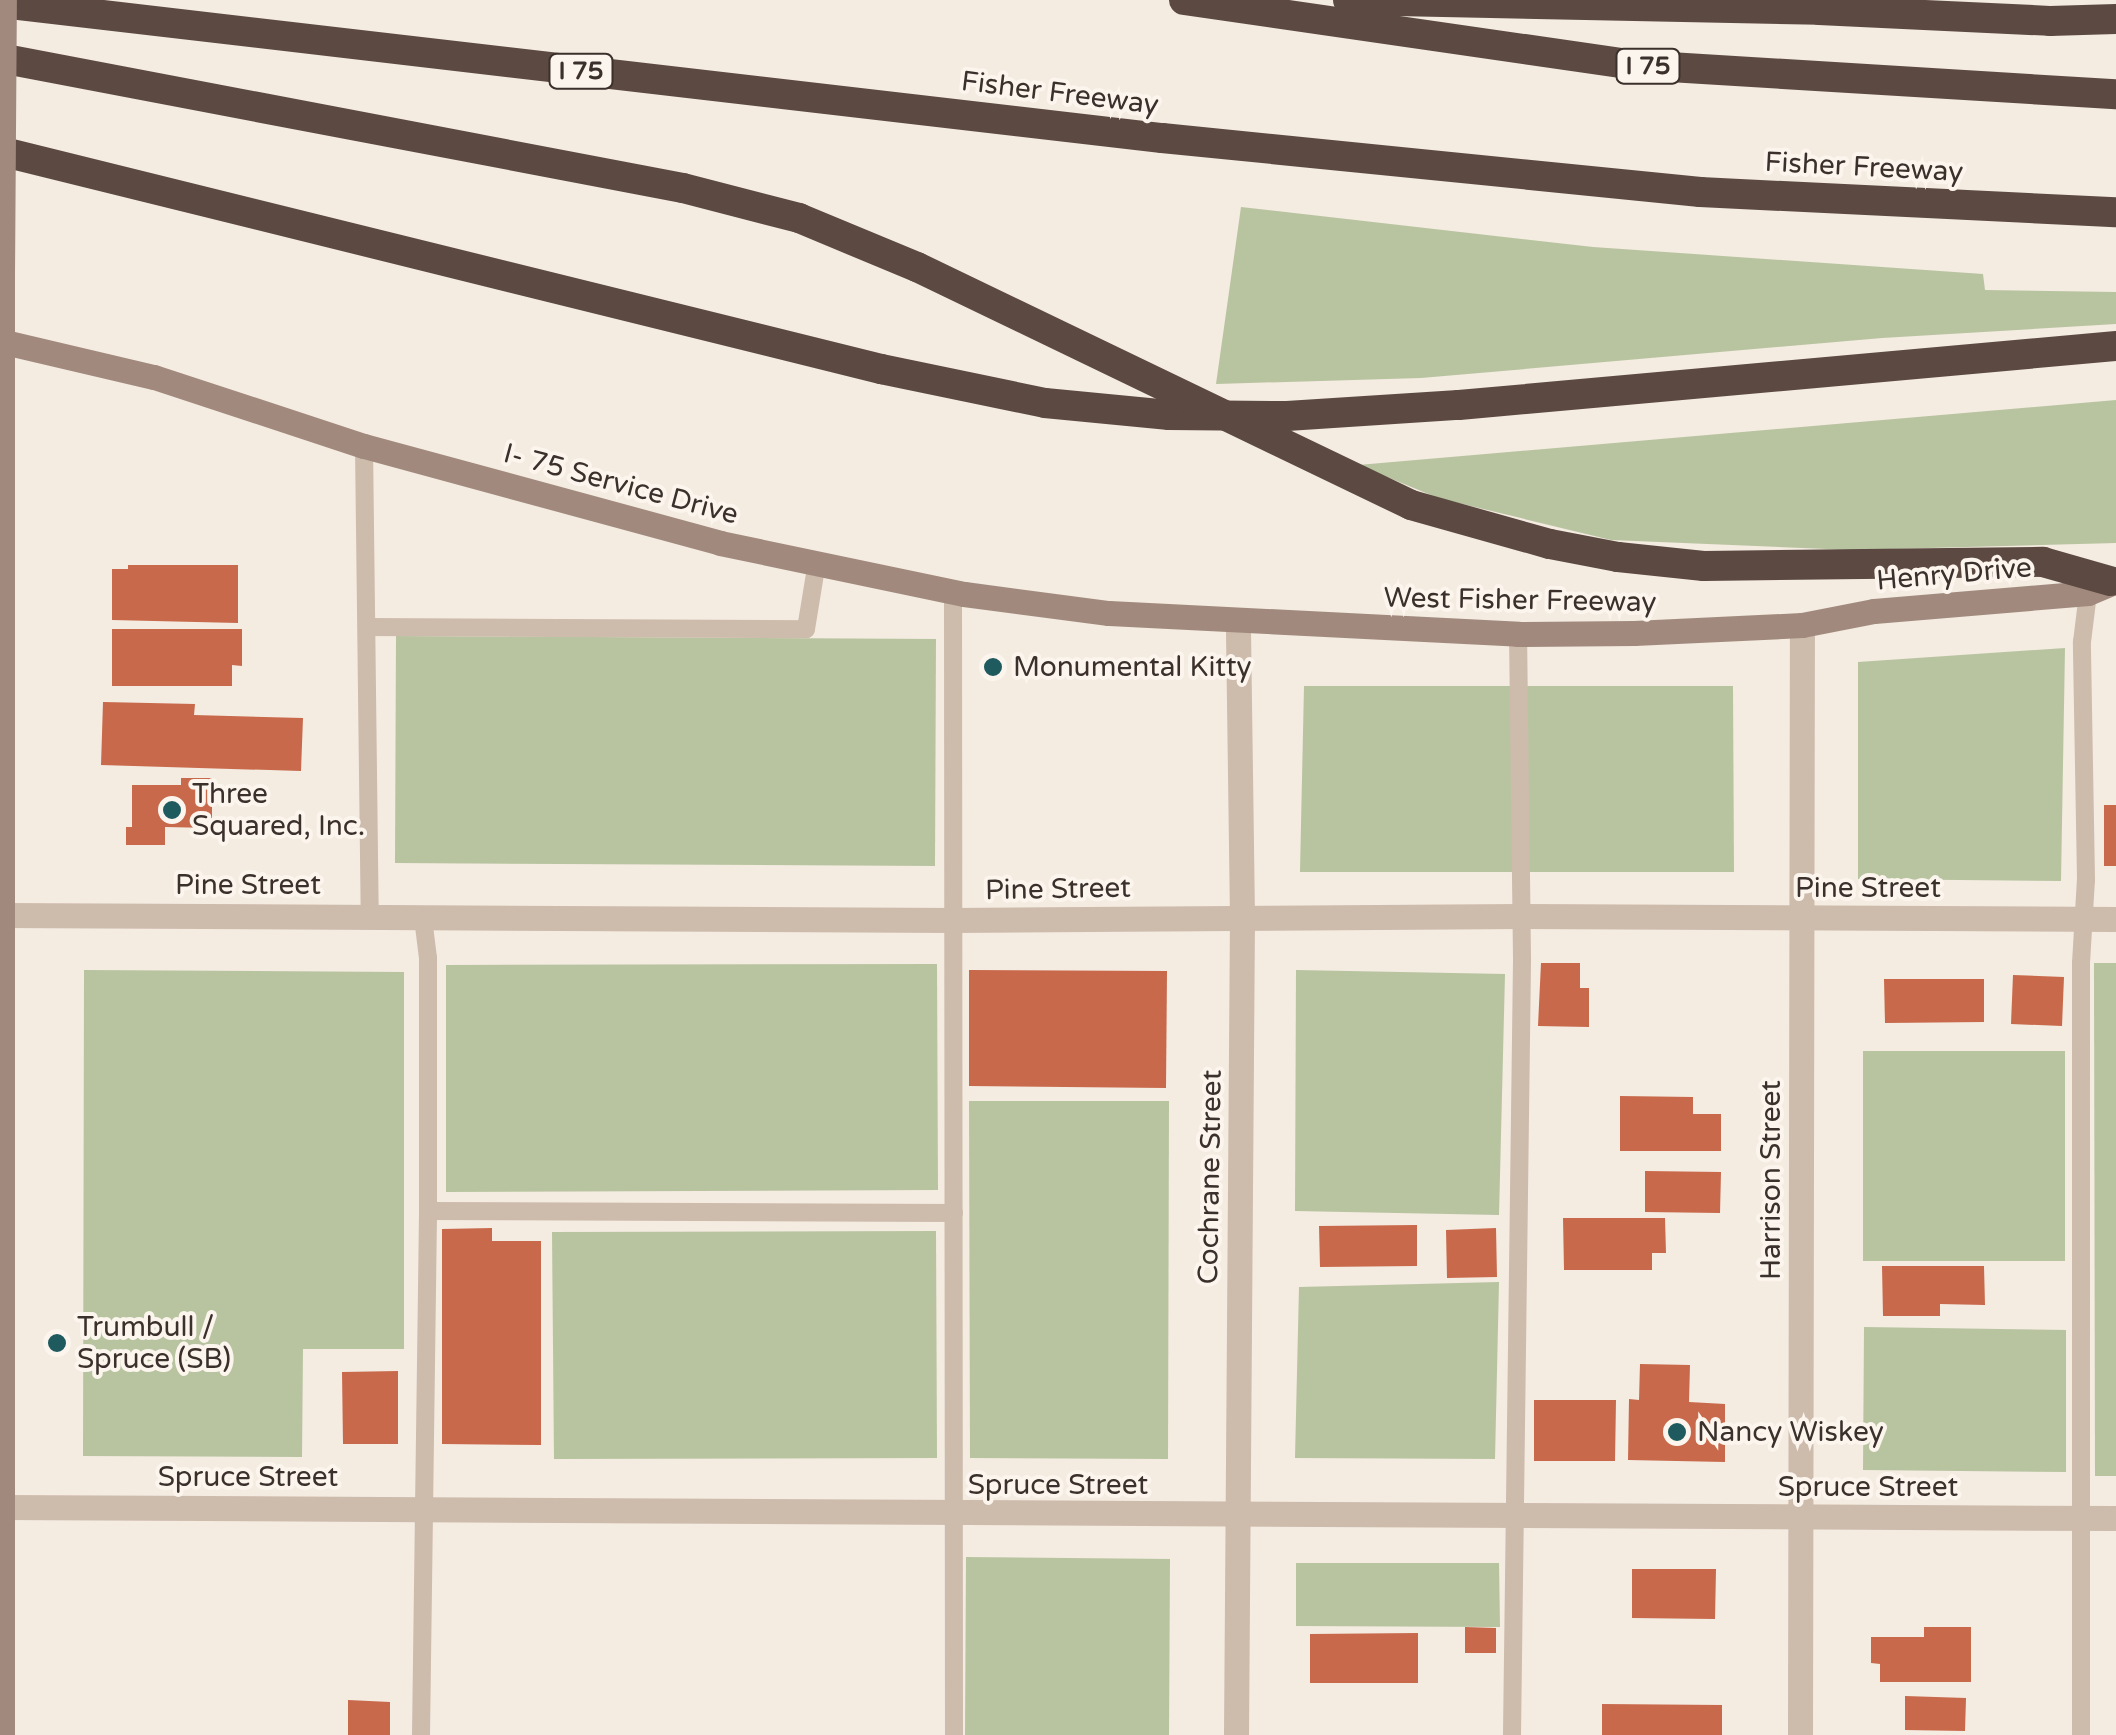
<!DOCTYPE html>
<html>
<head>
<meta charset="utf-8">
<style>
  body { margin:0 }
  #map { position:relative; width:2116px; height:1735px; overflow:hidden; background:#f4ebe1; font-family:"Varela Round",sans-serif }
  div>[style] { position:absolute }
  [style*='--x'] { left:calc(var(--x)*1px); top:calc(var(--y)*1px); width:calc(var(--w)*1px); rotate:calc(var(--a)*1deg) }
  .green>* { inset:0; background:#b8c4a0 }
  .building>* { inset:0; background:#c8694b }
  .lane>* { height:18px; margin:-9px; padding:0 9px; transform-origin:9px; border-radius:9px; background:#cdbbac }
  .street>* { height:25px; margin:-12.5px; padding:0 12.5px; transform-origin:12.5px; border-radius:12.5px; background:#cdbbac }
  .secondary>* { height:25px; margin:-12.5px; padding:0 12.5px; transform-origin:12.5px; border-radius:12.5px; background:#a18a7d }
  .highway>* { height:30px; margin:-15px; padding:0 15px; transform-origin:15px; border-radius:15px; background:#5c4a42 }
  .secondary-bridge>* { height:25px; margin:-12.5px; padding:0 12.5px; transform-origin:12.5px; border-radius:12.5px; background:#a18a7d }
  .highway-bridge>* { height:30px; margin:-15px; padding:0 15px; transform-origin:15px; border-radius:15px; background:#5c4a42 }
  .dots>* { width:28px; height:28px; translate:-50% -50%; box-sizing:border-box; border:5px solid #fbf5ee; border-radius:50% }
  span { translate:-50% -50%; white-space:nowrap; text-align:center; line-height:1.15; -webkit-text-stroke:8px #fbf5ee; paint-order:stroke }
  .shield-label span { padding:2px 8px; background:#fbf5ee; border:2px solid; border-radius:8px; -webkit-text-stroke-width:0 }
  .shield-label { font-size:25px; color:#3b302b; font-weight:700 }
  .street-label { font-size:28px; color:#3b302b }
  .poi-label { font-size:28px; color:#3b302b }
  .left { translate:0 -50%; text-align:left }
</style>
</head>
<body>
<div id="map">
  <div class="green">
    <div style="clip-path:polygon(1241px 207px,1593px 247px,1983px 274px,1985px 290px,2116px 292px,2116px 324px,1882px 338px,1421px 378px,1216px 384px)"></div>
    <div style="clip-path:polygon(2116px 400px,2116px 543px,1851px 550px,1611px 540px,1438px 498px,1358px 465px)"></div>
    <div style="clip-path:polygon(396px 636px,936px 639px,935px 866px,395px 863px)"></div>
    <div style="clip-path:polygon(2065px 648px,2061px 881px,1858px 879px,1858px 662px)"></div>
    <div style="clip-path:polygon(1304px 686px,1733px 686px,1734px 872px,1300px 872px)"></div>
    <div style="clip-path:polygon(2094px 963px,2116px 963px,2116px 1476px,2095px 1476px)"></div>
    <div style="clip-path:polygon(937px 964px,938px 1190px,446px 1192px,446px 965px)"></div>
    <div style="clip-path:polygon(84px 970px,404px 972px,404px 1349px,303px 1349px,302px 1457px,83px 1456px)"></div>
    <div style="clip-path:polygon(1296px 970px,1505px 974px,1499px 1215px,1295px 1211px)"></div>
    <div style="clip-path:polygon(1863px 1051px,2065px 1051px,2065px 1261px,1863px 1261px)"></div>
    <div style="clip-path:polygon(969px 1101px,1169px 1101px,1168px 1459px,970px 1458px)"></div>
    <div style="clip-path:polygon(936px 1231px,937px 1458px,554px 1459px,552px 1232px)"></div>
    <div style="clip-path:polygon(1499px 1282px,1495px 1459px,1295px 1458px,1299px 1287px)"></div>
    <div style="clip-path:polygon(1864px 1327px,2066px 1330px,2066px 1472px,1863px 1470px)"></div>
    <div style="clip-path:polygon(966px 1557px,1170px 1559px,1169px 1735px,965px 1735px)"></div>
    <div style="clip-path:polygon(1296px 1563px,1499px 1563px,1500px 1627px,1296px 1626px)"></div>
  </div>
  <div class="building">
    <div style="clip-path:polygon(128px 565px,238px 565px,238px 623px,112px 620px,112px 569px,128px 569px)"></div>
    <div style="clip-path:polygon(112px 629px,242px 629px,242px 666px,232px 665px,232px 686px,112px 686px)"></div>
    <div style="clip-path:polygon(103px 702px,195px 704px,194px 715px,303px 718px,301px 771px,101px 765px)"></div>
    <div style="clip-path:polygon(181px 778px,212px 778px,212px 828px,165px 827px,165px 845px,126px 845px,126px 827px,132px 827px,132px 785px,181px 785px)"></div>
    <div style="clip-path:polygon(2104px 805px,2116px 805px,2116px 866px,2104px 866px)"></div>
    <div style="clip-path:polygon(1541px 963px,1580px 963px,1580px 988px,1589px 988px,1589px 1027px,1538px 1026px)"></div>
    <div style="clip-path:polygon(969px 970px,1167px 971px,1166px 1088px,969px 1086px)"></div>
    <div style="clip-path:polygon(2013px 975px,2064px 977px,2062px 1026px,2011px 1024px)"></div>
    <div style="clip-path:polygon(1884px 979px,1984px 979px,1984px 1022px,1885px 1023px)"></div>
    <div style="clip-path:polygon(1620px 1096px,1693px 1097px,1693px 1114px,1721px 1114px,1721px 1151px,1620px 1151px)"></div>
    <div style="clip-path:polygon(1645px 1171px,1721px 1172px,1720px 1213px,1645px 1212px)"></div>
    <div style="clip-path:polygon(1563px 1218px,1665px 1218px,1666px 1253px,1652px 1253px,1652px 1270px,1564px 1270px)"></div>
    <div style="clip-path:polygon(1417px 1225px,1417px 1266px,1320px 1267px,1319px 1226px)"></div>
    <div style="clip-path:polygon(492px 1228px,492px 1241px,541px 1241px,541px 1445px,442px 1444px,442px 1229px)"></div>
    <div style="clip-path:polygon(1496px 1228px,1497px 1277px,1447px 1278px,1446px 1230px)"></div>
    <div style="clip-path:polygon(1882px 1266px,1984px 1266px,1985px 1305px,1940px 1304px,1940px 1316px,1883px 1316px)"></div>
    <div style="clip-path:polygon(1640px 1364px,1690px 1365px,1689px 1402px,1725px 1404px,1725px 1462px,1628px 1460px,1629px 1399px,1639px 1400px)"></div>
    <div style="clip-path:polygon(398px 1371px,398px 1444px,343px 1444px,342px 1372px)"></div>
    <div style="clip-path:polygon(1534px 1400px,1616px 1400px,1615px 1461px,1534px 1461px)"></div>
    <div style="clip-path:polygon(1632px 1569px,1716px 1569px,1715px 1619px,1632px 1618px)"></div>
    <div style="clip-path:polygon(1465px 1627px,1496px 1628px,1496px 1653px,1465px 1653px)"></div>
    <div style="clip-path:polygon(1924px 1627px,1971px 1627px,1971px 1682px,1880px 1682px,1880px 1664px,1871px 1663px,1871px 1637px,1924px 1637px)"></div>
    <div style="clip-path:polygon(1418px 1633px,1418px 1683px,1310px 1683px,1310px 1634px)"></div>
    <div style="clip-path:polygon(1905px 1696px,1966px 1698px,1965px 1731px,1905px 1730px)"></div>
    <div style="clip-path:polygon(348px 1700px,390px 1702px,390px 1735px,348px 1735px)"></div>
    <div style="clip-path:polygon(1602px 1704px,1722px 1705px,1722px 1735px,1602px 1735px)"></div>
  </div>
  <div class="lane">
    <div style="--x:364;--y:446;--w:469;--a:89.3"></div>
    <div style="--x:953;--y:591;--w:1144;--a:89.95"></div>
    <div style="--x:367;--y:627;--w:439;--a:0.3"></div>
    <div style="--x:806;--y:629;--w:68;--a:-80.7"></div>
    <div style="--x:428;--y:1211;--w:526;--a:0.22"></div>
    <div style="--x:421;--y:1735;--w:524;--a:-89.23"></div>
    <div style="--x:428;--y:1211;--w:253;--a:-90"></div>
    <div style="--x:428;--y:958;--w:40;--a:-97.1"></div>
    <div style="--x:1512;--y:1735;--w:777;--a:-89.26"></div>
    <div style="--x:1522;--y:958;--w:324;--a:-90.7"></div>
    <div style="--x:2081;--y:1735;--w:772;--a:-90"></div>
    <div style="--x:2081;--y:963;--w:83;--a:-86.6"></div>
    <div style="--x:2086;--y:880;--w:238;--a:-91"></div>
    <div style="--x:2082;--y:642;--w:49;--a:-83"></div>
  </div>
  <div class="street">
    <div style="--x:0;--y:915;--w:953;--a:0.3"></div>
    <div style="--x:953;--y:920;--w:568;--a:-0.4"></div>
    <div style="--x:1521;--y:916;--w:595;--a:0.29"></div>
    <div style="--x:0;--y:1507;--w:2116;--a:0.3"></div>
    <div style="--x:1236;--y:1735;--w:818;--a:-89.58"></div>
    <div style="--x:1242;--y:917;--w:297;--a:-90.8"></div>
    <div style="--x:1800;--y:1735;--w:1110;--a:-89.9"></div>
  </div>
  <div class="secondary">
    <div style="--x:0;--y:341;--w:158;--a:13.2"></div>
    <div style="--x:154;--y:377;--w:221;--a:18.2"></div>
    <div style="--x:364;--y:446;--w:369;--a:15.2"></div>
    <div style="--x:720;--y:543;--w:249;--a:11.8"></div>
    <div style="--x:964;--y:594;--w:146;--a:7.5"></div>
    <div style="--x:1109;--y:613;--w:410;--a:2.9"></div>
    <div style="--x:1518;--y:634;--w:116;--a:-0.5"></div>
    <div style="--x:1634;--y:633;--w:168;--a:-2.7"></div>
    <div style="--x:1802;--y:625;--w:73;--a:-11"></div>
    <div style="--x:1874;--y:611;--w:215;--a:-4.8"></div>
    <div style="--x:2088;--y:593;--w:30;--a:-23"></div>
    <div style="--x:2;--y:1735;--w:1462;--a:-90"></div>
  </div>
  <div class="highway">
    <div style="--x:1184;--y:0;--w:458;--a:8.2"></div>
    <div style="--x:1637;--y:65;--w:480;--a:3.5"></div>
    <div style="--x:1348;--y:0;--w:471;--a:1.2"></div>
    <div style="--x:1819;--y:10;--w:231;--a:2.7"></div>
    <div style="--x:2050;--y:21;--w:66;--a:-1.7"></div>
    <div style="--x:0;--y:3;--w:1170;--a:6.63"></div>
    <div style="--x:1162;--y:138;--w:541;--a:5.73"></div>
    <div style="--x:1700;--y:192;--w:416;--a:2.8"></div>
    <div style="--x:0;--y:58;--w:695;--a:10.78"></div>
    <div style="--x:683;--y:188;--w:120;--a:14.5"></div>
    <div style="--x:799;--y:218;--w:128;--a:22.6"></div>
    <div style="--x:0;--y:151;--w:908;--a:13.9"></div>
    <div style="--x:881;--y:369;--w:167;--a:11.7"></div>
    <div style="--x:1045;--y:403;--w:125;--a:5.5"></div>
    <div style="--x:1169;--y:415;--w:118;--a:0.5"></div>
    <div style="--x:1287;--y:416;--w:172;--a:-3.7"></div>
    <div style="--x:1459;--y:405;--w:660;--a:-5.13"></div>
    <div style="--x:1411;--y:505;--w:144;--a:15.7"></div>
    <div style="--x:1550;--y:544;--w:69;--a:10.8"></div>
    <div style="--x:1618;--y:557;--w:86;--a:6"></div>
    <div style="--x:1704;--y:566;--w:339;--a:-0.7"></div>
    <div style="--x:2043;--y:562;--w:70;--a:15.8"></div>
  </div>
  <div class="secondary-bridge">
    <div style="--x:2;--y:273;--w:273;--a:-89.6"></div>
  </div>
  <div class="highway-bridge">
    <div style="--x:917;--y:267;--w:548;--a:25.72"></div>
  </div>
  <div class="dots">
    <div style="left:993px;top:667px;background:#1f5a5e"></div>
    <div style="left:172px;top:810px;background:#1f5a5e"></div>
    <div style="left:57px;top:1343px;background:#1f5a5e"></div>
    <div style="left:1677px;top:1432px;background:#1f5a5e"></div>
  </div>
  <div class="shield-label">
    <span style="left:1648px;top:66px">I 75</span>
    <span style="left:581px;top:71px">I 75</span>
  </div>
  <div class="street-label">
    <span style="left:1060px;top:93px;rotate:7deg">Fisher Freeway</span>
    <span style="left:1864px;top:167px;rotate:3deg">Fisher Freeway</span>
    <span style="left:621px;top:484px;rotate:15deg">I- 75 Service Drive</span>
    <span style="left:1954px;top:574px;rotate:-5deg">Henry Drive</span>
    <span style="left:1520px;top:600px;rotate:1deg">West Fisher Freeway</span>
    <span style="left:248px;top:885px">Pine Street</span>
    <span style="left:1868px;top:888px">Pine Street</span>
    <span style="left:1058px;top:889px;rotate:-1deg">Pine Street</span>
    <span style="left:1210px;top:1177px;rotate:-89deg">Cochrane Street</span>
    <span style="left:1771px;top:1180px;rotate:-90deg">Harrison Street</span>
    <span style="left:248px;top:1477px">Spruce Street</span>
    <span style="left:1058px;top:1485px">Spruce Street</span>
    <span style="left:1868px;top:1487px">Spruce Street</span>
  </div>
  <div class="poi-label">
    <span class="left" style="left:1013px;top:667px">Monumental Kitty</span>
    <span class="left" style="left:192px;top:810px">Three<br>Squared, Inc.</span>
    <span class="left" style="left:77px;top:1343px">Trumbull /<br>Spruce (SB)</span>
    <span class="left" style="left:1697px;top:1432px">Nancy Wiskey</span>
  </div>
</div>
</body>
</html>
